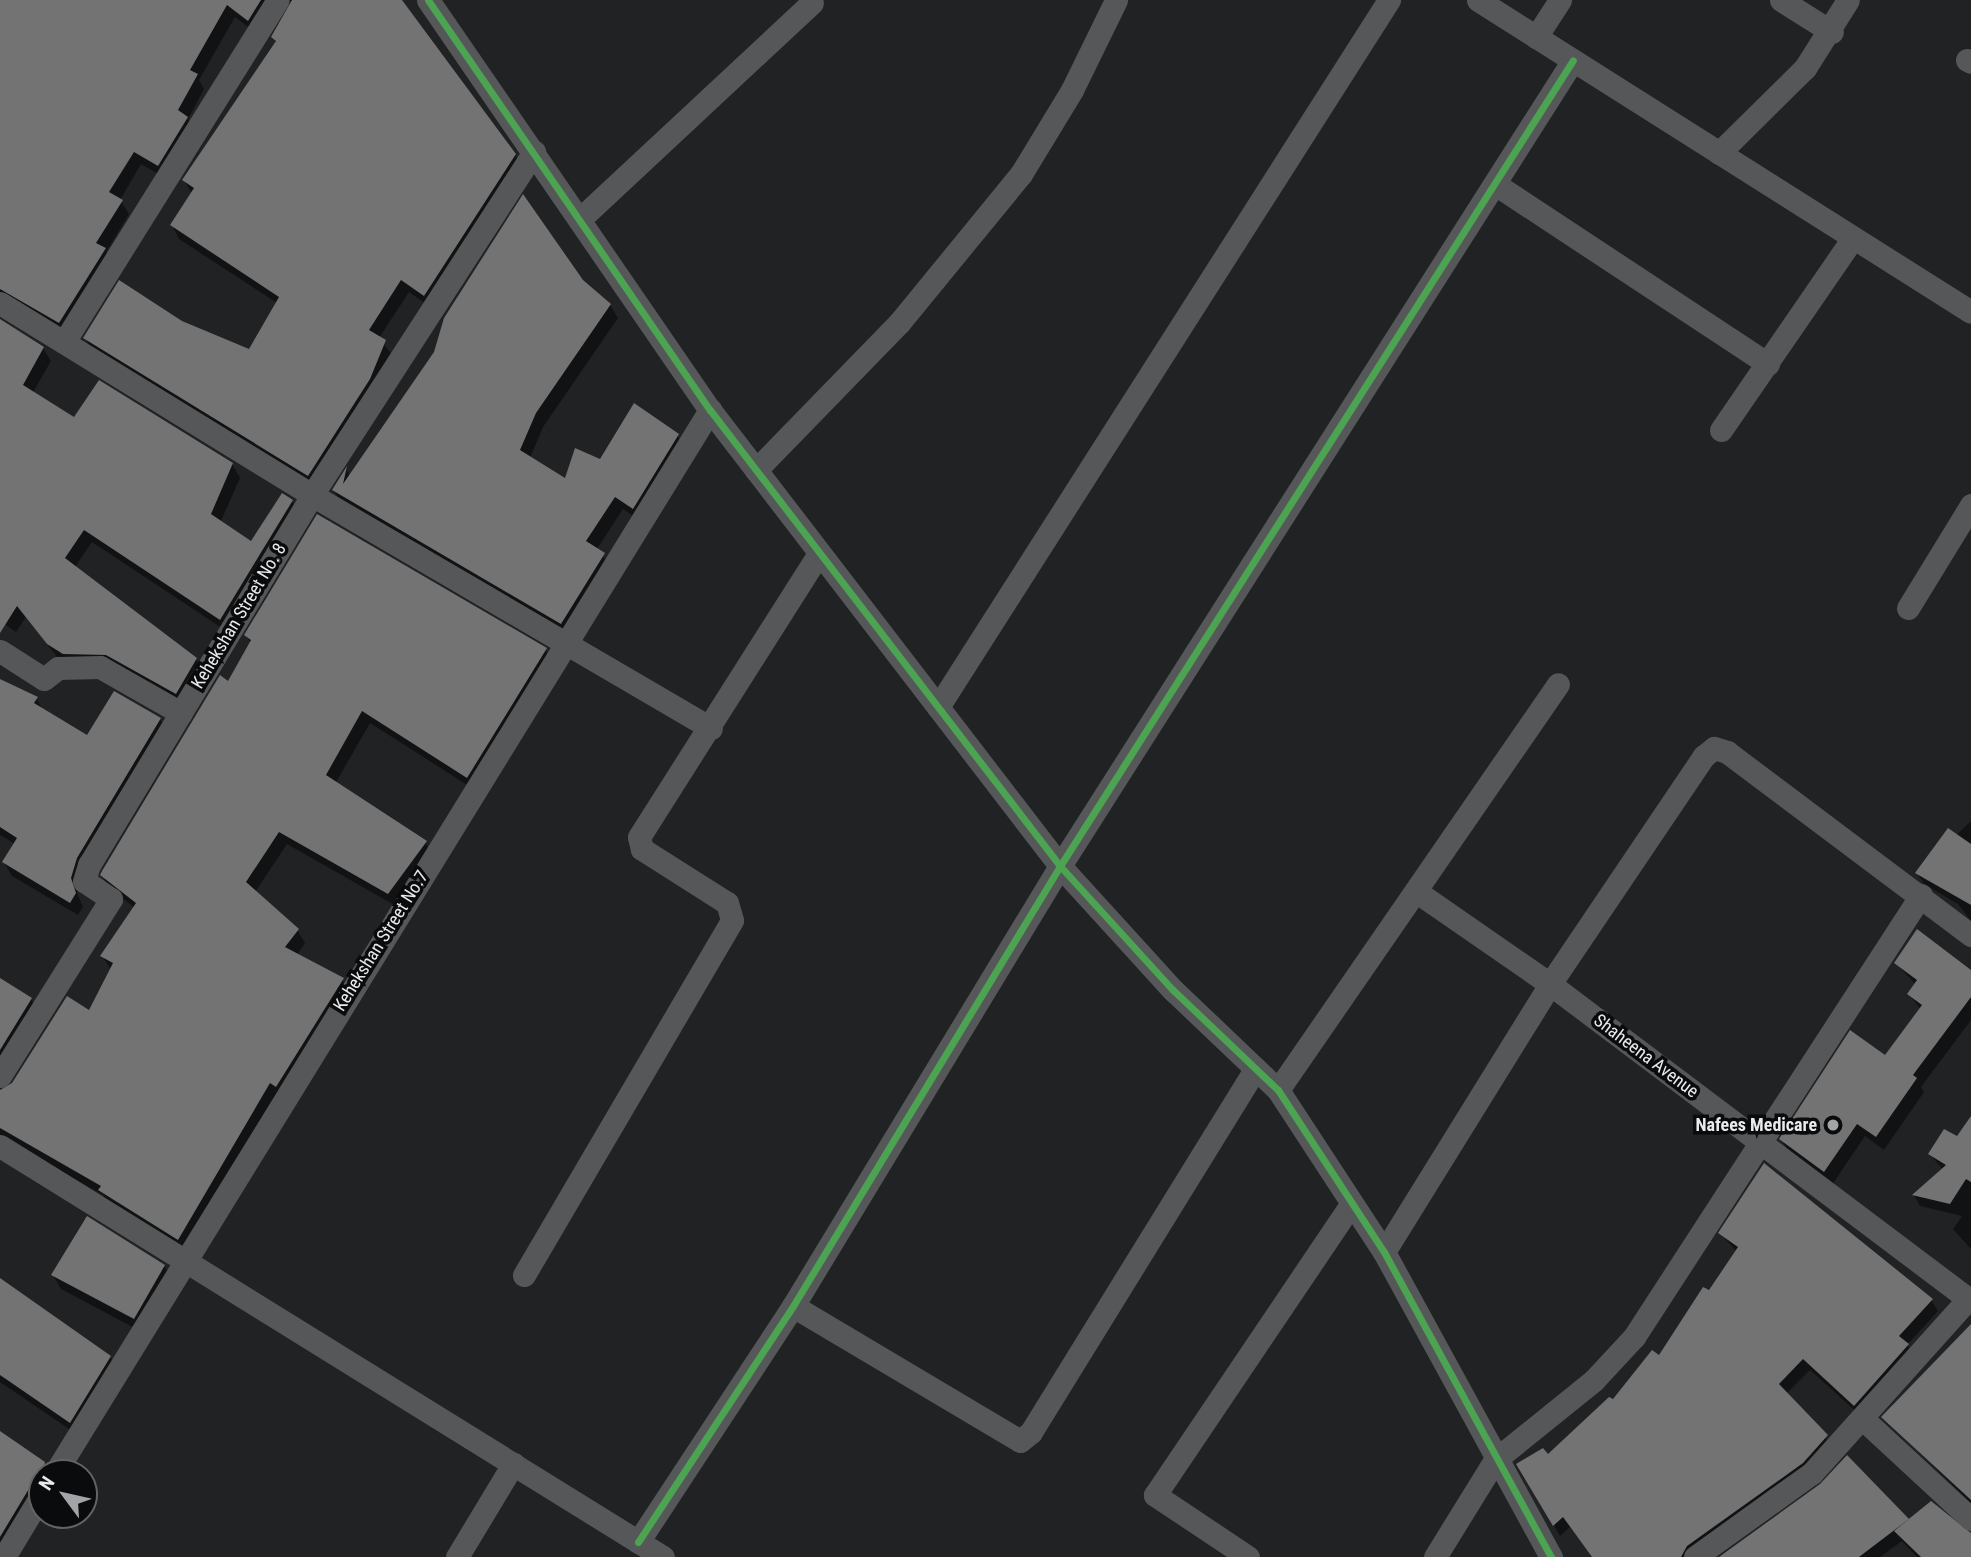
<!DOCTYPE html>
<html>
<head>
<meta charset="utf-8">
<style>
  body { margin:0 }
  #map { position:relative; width:1971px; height:1557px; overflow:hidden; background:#202224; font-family:"Roboto Condensed",sans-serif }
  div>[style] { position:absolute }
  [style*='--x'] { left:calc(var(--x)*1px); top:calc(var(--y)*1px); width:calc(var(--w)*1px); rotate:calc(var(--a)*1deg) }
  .shadow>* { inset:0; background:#0007 }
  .building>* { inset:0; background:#747374 }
  .minor>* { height:23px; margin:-11.5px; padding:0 11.5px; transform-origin:11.5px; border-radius:11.5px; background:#555759 }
  .cycleway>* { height:7px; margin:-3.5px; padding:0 3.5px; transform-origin:3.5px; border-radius:3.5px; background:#4ca352 }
  .dots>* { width:19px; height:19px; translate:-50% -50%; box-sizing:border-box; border:4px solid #0a0b0c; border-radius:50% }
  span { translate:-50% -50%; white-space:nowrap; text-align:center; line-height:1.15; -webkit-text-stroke:7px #0a0b0c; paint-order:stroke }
  .street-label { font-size:18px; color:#e8eaed }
  .poi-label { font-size:18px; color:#e8eaed; font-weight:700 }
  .right { translate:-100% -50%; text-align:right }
  .north { position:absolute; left:28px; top:1459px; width:70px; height:70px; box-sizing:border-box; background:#0a0b0c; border:2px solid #636466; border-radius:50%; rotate:303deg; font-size:19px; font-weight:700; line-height:28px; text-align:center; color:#e8eaed }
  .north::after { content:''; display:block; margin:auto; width:24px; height:32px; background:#a2a4a7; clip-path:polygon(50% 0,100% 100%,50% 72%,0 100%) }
</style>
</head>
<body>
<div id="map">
  <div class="shadow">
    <div style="clip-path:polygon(0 0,400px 0,515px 155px,522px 168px,432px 308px,409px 292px,379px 338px,392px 355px,316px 488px,93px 351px,85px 338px,181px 323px,250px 351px,277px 303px,179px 239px,172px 225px,192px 194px,184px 180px,277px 44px,273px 37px,294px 1px,278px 1px,256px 33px,235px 17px,199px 80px,204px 89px,188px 119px,195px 131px,165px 178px,141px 164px,120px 200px,129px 214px,106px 252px,112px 263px,67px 335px,0 305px)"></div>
    <div style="clip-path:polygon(581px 281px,610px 305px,618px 318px,543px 427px,530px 458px,566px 480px,601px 461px,677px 435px,685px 449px,640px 521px,623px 509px,597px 549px,612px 568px,569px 637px,341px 504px,334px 490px,347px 470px,350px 476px)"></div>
    <div style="clip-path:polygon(0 321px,43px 348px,51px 361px,32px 394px,74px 420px,232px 464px,240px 478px,220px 523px,251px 543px,292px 501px,299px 514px,228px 632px,92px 542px,75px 567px,196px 659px,204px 673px,184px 706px,57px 657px,26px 617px,16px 632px,0 621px)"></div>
    <div style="clip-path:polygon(246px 635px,545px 650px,553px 663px,475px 790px,370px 723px,335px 784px,425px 842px,433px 856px,396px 906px,287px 844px,255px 892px,297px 930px,305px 943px,297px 955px,342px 979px,350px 992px,186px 1252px,108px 1204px,103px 1195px,0 1136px,0 1091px,13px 1085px,89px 1012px,112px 971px,102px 956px,135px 908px,110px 889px,102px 875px,228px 684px,251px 644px)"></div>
    <div style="clip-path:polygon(0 681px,37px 699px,43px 711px,88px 738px,160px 719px,168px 733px,84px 872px,77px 893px,83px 907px,78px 915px,12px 876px,4px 862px,15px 844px,0 835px)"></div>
    <div style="clip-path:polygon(1971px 821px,1971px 921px,1958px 904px,1924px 884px,1917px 873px)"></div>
    <div style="clip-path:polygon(1896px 963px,1971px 972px,1971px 1020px,1921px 1087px,1924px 1092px,1884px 1150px,1865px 1136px,1832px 1185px,1789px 1152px,1781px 1139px,1885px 1058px,1921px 1010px,1909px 994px,1916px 985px)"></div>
    <div style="clip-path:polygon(0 980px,31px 999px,39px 1013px,0 1075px)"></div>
    <div style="clip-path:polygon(1971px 1122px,1971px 1249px,1953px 1229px,1962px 1216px,1920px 1206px,1914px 1195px,1943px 1170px,1930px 1154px,1957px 1139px)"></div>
    <div style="clip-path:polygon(1720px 1233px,1931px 1300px,1938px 1311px,1907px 1345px,1914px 1356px,1861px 1416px,1810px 1370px,1786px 1394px,1833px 1447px,1693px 1557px,1592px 1557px,1570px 1527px,1560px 1536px,1518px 1464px,1548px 1457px,1659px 1357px,1737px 1252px)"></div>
    <div style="clip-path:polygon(164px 1266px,172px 1280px,142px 1332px,61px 1289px,53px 1275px)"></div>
    <div style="clip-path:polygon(0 1281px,110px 1357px,117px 1370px,78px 1435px,0 1382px)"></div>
    <div style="clip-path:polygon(1971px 1329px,1971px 1503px,1883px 1417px)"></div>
    <div style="clip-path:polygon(0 1433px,44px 1464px,49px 1473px,42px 1473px,42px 1497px,0 1557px)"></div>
    <div style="clip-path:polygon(1822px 1486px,1909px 1521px,1971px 1534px,1971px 1557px,1917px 1557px,1902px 1541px,1880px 1557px,1722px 1557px)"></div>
  </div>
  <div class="building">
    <div style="clip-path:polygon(0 0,261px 0,248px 21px,227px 5px,190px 70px,198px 74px,178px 110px,188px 117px,158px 166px,134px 152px,109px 192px,123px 200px,96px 243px,106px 248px,59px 323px,0 289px)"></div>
    <div style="clip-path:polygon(292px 0,402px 0,516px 154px,424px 296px,401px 280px,369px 330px,386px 340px,370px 379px,308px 476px,83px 338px,119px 280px,182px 321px,249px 349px,279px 297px,170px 225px,194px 188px,182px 180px,276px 41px,271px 37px)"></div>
    <div style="clip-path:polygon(523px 194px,583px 280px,611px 304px,536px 413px,520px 450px,565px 478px,575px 448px,600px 459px,634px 403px,679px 434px,633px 509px,615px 497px,586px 541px,605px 553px,561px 624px,332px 490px,347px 466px,343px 484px,434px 352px,444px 318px)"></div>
    <div style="clip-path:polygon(0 319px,44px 347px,23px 385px,74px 417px,99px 380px,233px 463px,211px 514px,251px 541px,282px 493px,293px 500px,220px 620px,84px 530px,65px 558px,197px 658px,176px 694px,106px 655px,63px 654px,47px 644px,17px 606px,0 633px)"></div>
    <div style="clip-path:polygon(317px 514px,547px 648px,467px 778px,362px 711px,326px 775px,427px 841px,388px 894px,279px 832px,246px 882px,299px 929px,285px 947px,344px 978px,276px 1087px,270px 1083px,178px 1240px,98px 1190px,101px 1186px,0 1128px,0 1090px,12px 1083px,67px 996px,89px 1010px,113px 963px,100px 956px,136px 903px,100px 875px,102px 871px,220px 675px,228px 681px,251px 640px,244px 635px)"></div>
    <div style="clip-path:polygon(0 679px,38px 697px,34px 703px,87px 735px,114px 691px,161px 718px,77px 858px,71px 878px,76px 893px,70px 903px,2px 862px,17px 838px,0 827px)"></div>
    <div style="clip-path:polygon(1948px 828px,1971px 844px,1971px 905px,1915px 873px)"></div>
    <div style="clip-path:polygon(1917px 929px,1971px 970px,1971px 997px,1913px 1075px,1917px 1078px,1876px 1137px,1857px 1124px,1824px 1172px,1779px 1139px,1850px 1030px,1885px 1055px,1922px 1005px,1907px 994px,1917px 980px,1894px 963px)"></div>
    <div style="clip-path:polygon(0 978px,32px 998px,0 1050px)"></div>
    <div style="clip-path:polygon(1971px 1116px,1971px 1182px,1966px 1179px,1950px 1204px,1912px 1195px,1946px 1165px,1928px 1154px,1944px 1129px,1957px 1136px)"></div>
    <div style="clip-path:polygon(1764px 1163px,1933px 1299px,1899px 1336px,1909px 1344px,1854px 1406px,1803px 1359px,1779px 1384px,1828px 1435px,1803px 1463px,1687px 1546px,1681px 1557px,1592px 1557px,1563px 1517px,1553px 1526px,1516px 1464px,1543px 1448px,1548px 1454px,1609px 1397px,1613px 1399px,1652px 1350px,1659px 1355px,1703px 1287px,1709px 1290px,1738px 1247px,1718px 1233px)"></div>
    <div style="clip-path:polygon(87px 1216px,165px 1265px,134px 1319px,51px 1275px)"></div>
    <div style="clip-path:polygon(0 1278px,111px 1356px,70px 1423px,0 1375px)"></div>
    <div style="clip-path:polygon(1971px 1324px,1971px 1500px,1881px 1417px)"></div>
    <div style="clip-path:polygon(0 1431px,45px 1462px,41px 1480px,30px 1487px,0 1537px)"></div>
    <div style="clip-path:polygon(1847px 1455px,1909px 1519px,1859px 1557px,1719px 1557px,1820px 1484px)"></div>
    <div style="clip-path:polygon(1931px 1501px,1971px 1533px,1971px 1557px,1921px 1557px,1894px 1531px)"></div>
  </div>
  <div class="minor">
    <div style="--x:428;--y:0;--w:498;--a:55.5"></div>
    <div style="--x:710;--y:410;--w:575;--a:52.49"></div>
    <div style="--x:1060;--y:866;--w:168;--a:47.7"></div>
    <div style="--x:1173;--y:990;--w:145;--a:43.6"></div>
    <div style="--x:1278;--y:1090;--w:194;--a:56.8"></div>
    <div style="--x:1384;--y:1252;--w:348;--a:61.3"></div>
    <div style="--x:1478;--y:0;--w:583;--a:32.33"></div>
    <div style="--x:1781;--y:0;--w:60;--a:32.1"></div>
    <div style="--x:1536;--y:37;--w:44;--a:-57"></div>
    <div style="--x:1967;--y:60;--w:4;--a:27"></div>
    <div style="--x:1719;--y:153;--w:121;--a:-44.7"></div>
    <div style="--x:1805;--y:68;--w:80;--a:-57.7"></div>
    <div style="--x:1495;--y:184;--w:327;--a:33.4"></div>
    <div style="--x:580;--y:219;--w:317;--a:-43"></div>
    <div style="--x:0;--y:303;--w:366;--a:31.6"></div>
    <div style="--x:312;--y:495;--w:462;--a:30.3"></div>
    <div style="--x:64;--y:342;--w:403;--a:-58"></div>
    <div style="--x:1721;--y:430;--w:233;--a:-55.5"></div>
    <div style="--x:756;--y:470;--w:205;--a:-45.8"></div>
    <div style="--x:899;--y:323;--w:193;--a:-50.7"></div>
    <div style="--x:1021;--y:174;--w:98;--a:-58.7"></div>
    <div style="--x:1072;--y:90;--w:100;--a:-63.9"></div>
    <div style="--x:1908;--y:608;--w:121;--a:-58.5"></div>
    <div style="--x:0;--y:651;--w:52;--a:32.5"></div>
    <div style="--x:44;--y:679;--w:18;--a:-38"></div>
    <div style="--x:58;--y:668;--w:42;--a:-1.4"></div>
    <div style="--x:100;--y:667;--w:93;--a:29.6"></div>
    <div style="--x:938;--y:707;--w:839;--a:-57.47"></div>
    <div style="--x:1417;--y:892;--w:162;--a:34.7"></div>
    <div style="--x:1550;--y:984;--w:527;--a:36.98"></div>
    <div style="--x:0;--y:1076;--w:209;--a:-57.9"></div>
    <div style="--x:111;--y:899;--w:32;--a:-146"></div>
    <div style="--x:84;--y:881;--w:17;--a:-73"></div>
    <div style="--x:89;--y:865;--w:432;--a:-58.9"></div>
    <div style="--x:312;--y:495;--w:409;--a:-57.1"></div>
    <div style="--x:1278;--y:1090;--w:493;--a:-55.4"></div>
    <div style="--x:0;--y:1146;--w:780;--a:31.8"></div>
    <div style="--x:1384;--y:1252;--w:315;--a:-58.2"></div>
    <div style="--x:1550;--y:984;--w:275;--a:-56"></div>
    <div style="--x:1704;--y:756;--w:13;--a:-39"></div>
    <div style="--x:1714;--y:748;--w:14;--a:17"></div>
    <div style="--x:1727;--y:752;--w:305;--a:36.9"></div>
    <div style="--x:524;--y:1275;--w:411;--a:-59.6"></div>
    <div style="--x:732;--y:920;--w:18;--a:-106"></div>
    <div style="--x:727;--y:903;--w:101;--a:-147.6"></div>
    <div style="--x:642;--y:849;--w:12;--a:-104"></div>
    <div style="--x:639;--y:837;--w:336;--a:-57.6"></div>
    <div style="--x:793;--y:1306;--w:264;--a:30.7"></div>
    <div style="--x:1020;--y:1441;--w:14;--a:-39"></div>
    <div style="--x:1031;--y:1432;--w:427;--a:-58.3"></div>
    <div style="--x:1864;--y:1420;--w:146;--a:42.8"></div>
    <div style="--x:55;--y:1473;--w:1249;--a:-58.36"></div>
    <div style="--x:638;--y:1542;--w:282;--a:-56.7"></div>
    <div style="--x:793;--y:1306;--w:515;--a:-58.75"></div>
    <div style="--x:1060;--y:866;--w:955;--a:-57.52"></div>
    <div style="--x:4;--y:1557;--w:74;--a:-58.9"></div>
    <div style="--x:457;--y:1557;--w:109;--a:-58.9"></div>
    <div style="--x:1248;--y:1557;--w:112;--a:-146.3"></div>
    <div style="--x:1155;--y:1495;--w:352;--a:-56"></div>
    <div style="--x:1435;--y:1557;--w:114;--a:-58.3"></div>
    <div style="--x:1495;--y:1460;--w:127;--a:-38.9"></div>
    <div style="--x:1594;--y:1380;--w:59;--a:-47.1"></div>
    <div style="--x:1634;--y:1337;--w:527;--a:-57"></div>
    <div style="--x:1695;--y:1557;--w:144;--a:-35.7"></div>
    <div style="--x:1812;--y:1473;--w:234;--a:-48.1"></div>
  </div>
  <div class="cycleway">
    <div style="--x:428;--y:0;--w:498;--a:55.5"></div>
    <div style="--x:710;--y:410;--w:575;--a:52.49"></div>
    <div style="--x:1060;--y:866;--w:168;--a:47.7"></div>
    <div style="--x:1173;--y:990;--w:145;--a:43.6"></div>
    <div style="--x:1278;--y:1090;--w:194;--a:56.8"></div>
    <div style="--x:1384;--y:1252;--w:348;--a:61.3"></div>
    <div style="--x:638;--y:1542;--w:282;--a:-56.7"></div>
    <div style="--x:793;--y:1306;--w:515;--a:-58.75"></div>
    <div style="--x:1060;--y:866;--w:955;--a:-57.52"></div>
  </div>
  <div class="dots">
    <div style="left:1833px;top:1125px;background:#a2a4a7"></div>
  </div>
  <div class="street-label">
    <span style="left:239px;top:616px;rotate:-59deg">Kehekshan Street No. 8</span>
    <span style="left:381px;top:941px;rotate:-58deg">Kehekshan Street No.7</span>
    <span style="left:1646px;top:1056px;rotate:37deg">Shaheena Avenue</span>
  </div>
  <div class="poi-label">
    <span class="right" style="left:1817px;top:1125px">Nafees Medicare</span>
  </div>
  <div class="north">N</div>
</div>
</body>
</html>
